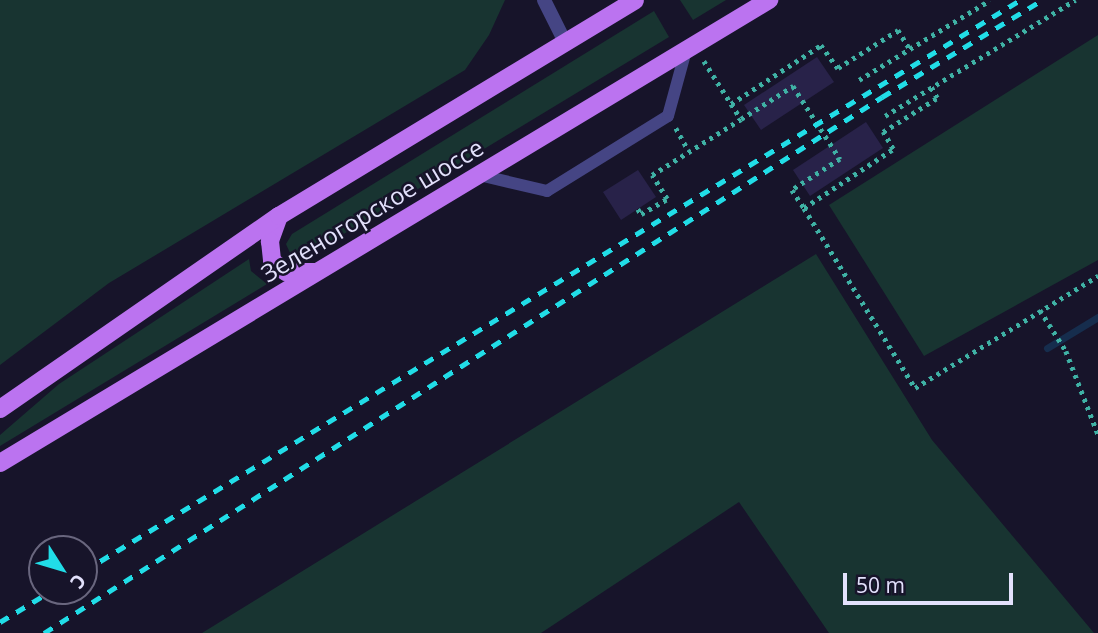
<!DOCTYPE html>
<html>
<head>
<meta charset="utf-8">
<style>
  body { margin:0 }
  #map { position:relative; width:1098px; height:633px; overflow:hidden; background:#17142a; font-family:"Open Sans",sans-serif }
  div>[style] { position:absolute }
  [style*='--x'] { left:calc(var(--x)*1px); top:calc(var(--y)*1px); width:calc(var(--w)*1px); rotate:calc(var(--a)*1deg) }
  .green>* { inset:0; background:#183431 }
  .stream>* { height:7px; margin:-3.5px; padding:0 3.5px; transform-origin:3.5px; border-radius:3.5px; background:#162d4d }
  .building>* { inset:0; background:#282249 }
  .path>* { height:4.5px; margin-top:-2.25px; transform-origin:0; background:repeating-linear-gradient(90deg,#3fb2a5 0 3.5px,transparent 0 8.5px) }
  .service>* { height:12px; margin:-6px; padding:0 6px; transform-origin:6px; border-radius:6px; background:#454584 }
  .tertiary>* { height:14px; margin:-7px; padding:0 7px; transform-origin:7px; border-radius:7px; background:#454584 }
  .primary>* { height:18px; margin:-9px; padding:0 9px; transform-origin:9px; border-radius:9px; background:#bb73f0 }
  .rail>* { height:5px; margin-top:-2.5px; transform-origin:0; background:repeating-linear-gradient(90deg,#21dde7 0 10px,transparent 0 19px) }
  span { translate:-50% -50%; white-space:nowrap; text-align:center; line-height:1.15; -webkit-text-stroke:5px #17142a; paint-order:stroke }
  .street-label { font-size:24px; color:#e3e1fc }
  .north { position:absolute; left:28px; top:535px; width:70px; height:70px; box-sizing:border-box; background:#17142a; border:2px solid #69667e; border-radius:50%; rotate:127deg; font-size:19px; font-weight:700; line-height:28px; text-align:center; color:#e3e1fc }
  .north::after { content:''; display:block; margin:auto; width:24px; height:32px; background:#21dde7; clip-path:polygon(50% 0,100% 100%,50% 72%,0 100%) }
  .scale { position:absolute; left:843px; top:573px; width:170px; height:32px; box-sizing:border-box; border:4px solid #e3e1fc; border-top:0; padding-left:9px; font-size:21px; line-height:24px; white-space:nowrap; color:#e3e1fc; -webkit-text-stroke:5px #17142a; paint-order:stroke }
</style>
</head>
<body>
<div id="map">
  <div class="green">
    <div style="clip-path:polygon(0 0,505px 0,489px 35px,465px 70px,109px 283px,0 365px)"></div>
    <div style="clip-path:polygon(680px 0,726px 0,693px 20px)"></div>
    <div style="clip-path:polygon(654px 11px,669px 37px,309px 255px,297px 258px,290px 253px,286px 244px,292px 234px)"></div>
    <div style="clip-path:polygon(1098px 35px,1098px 260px,924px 356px,829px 205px)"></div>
    <div style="clip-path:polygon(816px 254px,932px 440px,1094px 633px,829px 633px,739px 502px,541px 633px,202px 633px)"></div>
    <div style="clip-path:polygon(249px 259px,251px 271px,267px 284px,0 446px,0 435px,59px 384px)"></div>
  </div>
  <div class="stream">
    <div style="--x:1047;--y:348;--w:60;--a:-31.3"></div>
  </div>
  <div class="building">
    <div style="clip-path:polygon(817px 57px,834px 82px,761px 130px,744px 105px)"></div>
    <div style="clip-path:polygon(866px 122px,883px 148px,810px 196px,793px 170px)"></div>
    <div style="clip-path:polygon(638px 170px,656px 197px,621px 220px,603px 192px)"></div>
  </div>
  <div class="path">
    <div style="--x:704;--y:61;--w:69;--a:57.5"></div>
    <div style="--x:741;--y:119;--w:62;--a:-32.4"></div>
    <div style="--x:793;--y:86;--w:87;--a:57.2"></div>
    <div style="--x:840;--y:159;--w:57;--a:147.1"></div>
    <div style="--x:792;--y:190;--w:22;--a:56"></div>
    <div style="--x:804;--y:208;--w:107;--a:-33.5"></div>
    <div style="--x:893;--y:149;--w:20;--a:-120"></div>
    <div style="--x:883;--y:132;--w:64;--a:-32.2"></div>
    <div style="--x:937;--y:98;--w:13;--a:-119"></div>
    <div style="--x:859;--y:80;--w:153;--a:-31.4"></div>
    <div style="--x:731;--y:104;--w:108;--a:-33.2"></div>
    <div style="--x:821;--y:45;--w:29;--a:54"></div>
    <div style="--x:838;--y:68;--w:71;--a:-32.3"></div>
    <div style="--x:898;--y:30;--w:22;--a:58"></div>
    <div style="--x:885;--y:116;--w:223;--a:-31.4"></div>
    <div style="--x:676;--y:128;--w:26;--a:61"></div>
    <div style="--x:804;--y:208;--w:211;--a:58.3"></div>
    <div style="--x:915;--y:388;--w:215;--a:-31.5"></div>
    <div style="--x:638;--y:209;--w:6;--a:59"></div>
    <div style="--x:641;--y:214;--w:30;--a:-30"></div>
    <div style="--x:667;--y:199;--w:28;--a:-122"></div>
    <div style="--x:652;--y:175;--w:105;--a:-32.2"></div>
    <div style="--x:1040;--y:310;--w:49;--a:57.6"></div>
    <div style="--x:1066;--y:351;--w:89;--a:68.9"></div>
  </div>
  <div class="service">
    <div style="--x:479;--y:175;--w:70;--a:13.2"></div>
    <div style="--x:547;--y:191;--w:142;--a:-31.8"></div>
    <div style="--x:668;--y:116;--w:68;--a:-74.7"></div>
  </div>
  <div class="tertiary">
    <div style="--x:544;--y:0;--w:47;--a:63.4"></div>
  </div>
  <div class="primary">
    <div style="--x:279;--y:216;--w:27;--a:110"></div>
    <div style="--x:270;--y:241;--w:20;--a:84"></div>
    <div style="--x:272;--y:261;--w:18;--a:38"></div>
    <div style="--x:286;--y:272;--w:29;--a:0"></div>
    <div style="--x:0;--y:409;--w:339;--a:-34.7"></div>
    <div style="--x:279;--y:216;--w:416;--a:-31.2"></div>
    <div style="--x:0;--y:463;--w:898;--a:-31.05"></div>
  </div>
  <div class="rail">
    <div style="--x:84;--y:571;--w:1096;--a:-31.38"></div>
    <div style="--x:0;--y:622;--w:60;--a:-31.3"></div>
    <div style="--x:44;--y:633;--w:995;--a:-32.6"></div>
    <div style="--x:882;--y:97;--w:187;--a:-31.2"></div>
  </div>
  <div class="street-label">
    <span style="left:372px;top:210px;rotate:-31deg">Зеленогорское шоссе</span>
  </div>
  <div class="north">С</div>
  <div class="scale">50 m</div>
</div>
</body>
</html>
